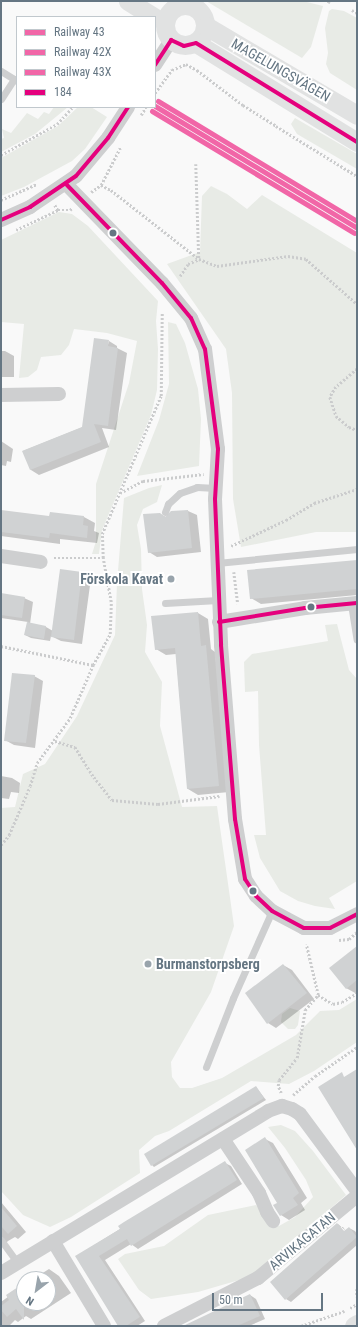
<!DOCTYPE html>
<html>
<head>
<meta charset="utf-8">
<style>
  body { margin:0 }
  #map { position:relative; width:358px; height:1327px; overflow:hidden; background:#f9f9f9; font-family:"Roboto Condensed",sans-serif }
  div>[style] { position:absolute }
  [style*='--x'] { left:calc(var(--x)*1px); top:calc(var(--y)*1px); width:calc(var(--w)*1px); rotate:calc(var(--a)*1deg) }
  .green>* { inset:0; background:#e8ebe6 }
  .shadow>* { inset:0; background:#0003 }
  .building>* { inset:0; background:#d0d2d3 }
  .path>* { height:2.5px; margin-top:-1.25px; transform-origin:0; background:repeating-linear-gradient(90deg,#cbcccd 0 2px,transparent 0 4px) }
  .lane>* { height:7px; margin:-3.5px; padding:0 3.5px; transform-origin:3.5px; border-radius:3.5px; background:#cecfd0 }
  .street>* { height:14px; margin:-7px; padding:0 7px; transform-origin:7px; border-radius:7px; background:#cecfd0 }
  .secondary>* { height:19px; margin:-9.5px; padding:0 9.5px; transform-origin:9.5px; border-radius:9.5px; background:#e1e2e2 }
  .secondary>.ring { margin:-9.5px; padding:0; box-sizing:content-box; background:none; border:19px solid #e1e2e2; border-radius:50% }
  .bus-1>* { height:4px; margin:-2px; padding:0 2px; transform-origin:2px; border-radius:2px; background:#e5007d }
  .rail-1>* { height:5px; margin:-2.5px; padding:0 2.5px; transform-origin:2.5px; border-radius:2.5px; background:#f166a7 }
  .rail-2>* { height:5px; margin:-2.5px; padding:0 2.5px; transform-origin:2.5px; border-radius:2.5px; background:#f166a7 }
  .rail-3>* { height:5px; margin:-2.5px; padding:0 2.5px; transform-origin:2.5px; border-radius:2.5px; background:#f166a7 }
  .dots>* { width:11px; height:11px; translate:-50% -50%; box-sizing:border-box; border:2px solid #fff; border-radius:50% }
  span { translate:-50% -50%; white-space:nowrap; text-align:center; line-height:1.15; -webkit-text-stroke:4px #fff; paint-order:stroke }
  .street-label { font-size:14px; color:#657683 }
  .poi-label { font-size:14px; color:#657683; font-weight:700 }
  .right { translate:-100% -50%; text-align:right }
  .left { translate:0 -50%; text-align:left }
  .frame { position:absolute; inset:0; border:2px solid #657683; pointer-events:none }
  .legend { position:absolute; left:16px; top:16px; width:140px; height:92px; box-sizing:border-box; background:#fff; border:1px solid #c1c8cd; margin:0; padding:5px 7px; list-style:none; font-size:12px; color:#657683 }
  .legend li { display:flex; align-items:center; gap:8px; height:20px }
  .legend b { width:20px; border:1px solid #c1c8cd }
  .north { position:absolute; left:16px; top:1271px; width:40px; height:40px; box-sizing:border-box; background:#fff; border:1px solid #c1c8cd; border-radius:50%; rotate:211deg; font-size:11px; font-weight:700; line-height:16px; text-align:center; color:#657683 }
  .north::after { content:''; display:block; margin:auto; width:14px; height:18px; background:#99a4ac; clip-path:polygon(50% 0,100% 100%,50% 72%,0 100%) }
  .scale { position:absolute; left:212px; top:1293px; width:111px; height:18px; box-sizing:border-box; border:2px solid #657683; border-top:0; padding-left:5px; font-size:12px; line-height:14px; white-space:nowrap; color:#657683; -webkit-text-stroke:3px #fff; paint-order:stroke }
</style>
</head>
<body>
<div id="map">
  <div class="green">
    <div style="clip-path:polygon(206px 1px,303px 1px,323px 6px,311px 47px,302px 58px)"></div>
    <div style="clip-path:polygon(332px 9px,344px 11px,357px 18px,357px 90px,330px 73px,326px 64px,328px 53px,325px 28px,329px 11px)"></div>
    <div style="clip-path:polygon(54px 107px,68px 107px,35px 134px,1px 152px,1px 139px,4px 138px,2px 129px,11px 133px,27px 113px,38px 119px,44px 112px,49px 114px)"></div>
    <div style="clip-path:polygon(78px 107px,91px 107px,107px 117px,85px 149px,72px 161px,24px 187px,1px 196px,1px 158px,58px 126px)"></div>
    <div style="clip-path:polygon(295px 118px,357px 154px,357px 169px,297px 134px,291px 124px)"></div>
    <div style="clip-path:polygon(211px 186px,227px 194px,247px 209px,262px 195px,357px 253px,357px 532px,316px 532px,241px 547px,233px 499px,232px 393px,226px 349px,167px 264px,200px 252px,202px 196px)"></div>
    <div style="clip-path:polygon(59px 212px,72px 214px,88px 226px,158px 301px,156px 321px,158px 349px,157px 390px,151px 415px,102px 530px,99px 554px,92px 554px,96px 541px,96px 484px,129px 383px,137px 341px,107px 333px,74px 329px,69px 345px,61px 355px,41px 357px,37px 370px,28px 377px,19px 378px,24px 324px,1px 322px,1px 240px)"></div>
    <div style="clip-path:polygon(168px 322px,176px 324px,185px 343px,198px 389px,201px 419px,199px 466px,137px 476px,159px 420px,169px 384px)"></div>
    <div style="clip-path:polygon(162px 485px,157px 502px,143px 509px,137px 525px,141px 549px,142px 589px,147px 625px,145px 652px,162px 682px,160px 726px,182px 807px,217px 806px,234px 926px,211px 992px,171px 1062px,172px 1077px,180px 1088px,192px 1088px,222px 1078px,296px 1035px,320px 1011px,339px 1010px,357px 999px,357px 1042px,314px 1071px,289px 1084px,251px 1081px,169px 1131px,155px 1136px,139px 1150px,140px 1173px,71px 1217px,50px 1227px,23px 1215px,1px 1191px,1px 808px,15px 807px,23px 774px,45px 764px,77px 716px,115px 635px,117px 583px,124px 498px,149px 488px)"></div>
    <div style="clip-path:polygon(337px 624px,349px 670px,357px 679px,357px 881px,329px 898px,335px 909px,315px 906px,298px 901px,280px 891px,260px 858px,254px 835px,266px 835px,259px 745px,258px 691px,245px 692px,244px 662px,252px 654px,328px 641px,325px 625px)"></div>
    <div style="clip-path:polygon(290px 1008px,300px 1011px,298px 1025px,295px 1029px,288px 1029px,281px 1022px,282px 1014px)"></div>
    <div style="clip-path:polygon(281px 1125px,295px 1131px,313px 1151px,346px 1195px,253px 1276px,198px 1292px,151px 1299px,139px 1290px,118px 1259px,125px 1254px,164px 1246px,208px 1215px,256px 1205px,270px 1223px,279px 1226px,295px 1217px,313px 1197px,306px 1180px,285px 1148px,268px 1127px)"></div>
  </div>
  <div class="shadow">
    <div style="clip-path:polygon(109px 341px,117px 346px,117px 348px,127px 353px,116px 430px,102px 428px,109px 447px,39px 475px,31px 470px,23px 451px,83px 427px)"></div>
    <div style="clip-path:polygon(1px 351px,5px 351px,14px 356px,14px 377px,1px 377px)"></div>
    <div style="clip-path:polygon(1px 441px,13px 449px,11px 462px,7px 461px,6px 466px,1px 465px)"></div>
    <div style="clip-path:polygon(1px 511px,50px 517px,51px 513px,84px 517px,95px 523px,94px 531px,99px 533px,97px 543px,60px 539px,60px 544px,1px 536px)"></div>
    <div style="clip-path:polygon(188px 511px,197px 515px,201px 552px,157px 557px,149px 552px,160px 514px,166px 517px,171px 512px)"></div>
    <div style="clip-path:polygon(357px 561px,357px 595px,261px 604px,251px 598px)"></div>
    <div style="clip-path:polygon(61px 570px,82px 573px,91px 578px,82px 644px,61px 641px,51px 636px,50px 641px,31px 638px,25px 635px,28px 622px,1px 618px,1px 594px,24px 598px,33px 602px,30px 624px,46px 627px,53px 631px)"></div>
    <div style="clip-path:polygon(198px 613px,208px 619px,211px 649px,215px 652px,229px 792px,198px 795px,188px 789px,176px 654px,166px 655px,156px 649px)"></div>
    <div style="clip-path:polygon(34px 676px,43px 681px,35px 748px,14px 745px,5px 740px)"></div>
    <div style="clip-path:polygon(1px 776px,12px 778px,20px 783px,19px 793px,11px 792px,9px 799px,1px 798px)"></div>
    <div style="clip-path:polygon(357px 947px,357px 994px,346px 988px)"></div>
    <div style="clip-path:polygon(283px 965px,292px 970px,314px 999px,276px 1028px,268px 1023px)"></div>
    <div style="clip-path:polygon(256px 1087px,266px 1100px,154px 1167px,152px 1165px)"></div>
    <div style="clip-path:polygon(265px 1139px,273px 1143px,307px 1198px,301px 1203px,305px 1210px,289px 1220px,281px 1215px)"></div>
    <div style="clip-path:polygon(225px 1163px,231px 1166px,242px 1184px,138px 1249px,131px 1244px,105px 1260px,145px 1321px,137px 1326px,119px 1326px,77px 1256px)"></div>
    <div style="clip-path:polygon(1px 1202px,26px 1232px,18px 1239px,15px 1237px,8px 1241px,1px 1248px)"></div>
    <div style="clip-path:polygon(evenodd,338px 1224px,346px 1231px,349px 1228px,355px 1231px,357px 1234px,357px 1245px,291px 1302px,286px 1299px,338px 1224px,340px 1227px,343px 1227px,348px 1234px,347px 1235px,340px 1227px)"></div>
    <div style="clip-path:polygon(49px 1269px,59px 1276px,71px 1293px,31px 1319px,26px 1316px,18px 1322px,15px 1320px,9px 1326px,1px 1326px,1px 1302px,24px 1285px,24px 1303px,48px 1303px,48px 1279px,33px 1279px)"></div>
    <div style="clip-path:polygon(250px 1295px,256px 1299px,265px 1319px,249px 1326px,186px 1326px)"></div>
  </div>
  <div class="building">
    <div style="clip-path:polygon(94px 338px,109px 340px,108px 346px,118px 348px,108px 426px,94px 424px,101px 442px,30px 470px,22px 451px,82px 427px)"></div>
    <div style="clip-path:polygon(1px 510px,49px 516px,50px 512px,84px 516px,83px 525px,88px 526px,87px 538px,50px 533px,49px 538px,1px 532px)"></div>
    <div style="clip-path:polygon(188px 510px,192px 548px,148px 553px,143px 514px,160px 513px,165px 517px,171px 511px)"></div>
    <div style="clip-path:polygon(357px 560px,357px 589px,250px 599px,247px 570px)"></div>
    <div style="clip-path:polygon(60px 569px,82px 572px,74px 640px,51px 637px)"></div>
    <div style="clip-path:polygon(1px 593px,25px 597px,22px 618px,1px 615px)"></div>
    <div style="clip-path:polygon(198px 612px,201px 646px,206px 645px,219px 786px,187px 789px,175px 648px,155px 650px,151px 616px)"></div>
    <div style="clip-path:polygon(27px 622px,46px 626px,44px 639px,24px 635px)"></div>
    <div style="clip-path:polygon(12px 673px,35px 675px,26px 743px,4px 741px)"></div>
    <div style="clip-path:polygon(357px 946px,357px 980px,346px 989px,329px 968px)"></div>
    <div style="clip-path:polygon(283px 964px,307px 993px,267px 1024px,245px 993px)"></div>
    <div style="clip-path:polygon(357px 1069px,357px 1150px,318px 1087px,342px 1072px,344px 1077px)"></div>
    <div style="clip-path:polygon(256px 1086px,264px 1098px,151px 1166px,144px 1154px)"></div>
    <div style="clip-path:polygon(265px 1137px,299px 1193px,293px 1198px,298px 1205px,280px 1216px,273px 1205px,277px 1203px,245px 1150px)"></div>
    <div style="clip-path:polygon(225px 1161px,237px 1180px,131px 1246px,127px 1239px,99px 1256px,140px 1317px,126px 1326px,118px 1326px,75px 1256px,120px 1229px,118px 1226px,124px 1222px)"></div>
    <div style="clip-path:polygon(1px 1207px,17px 1226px,8px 1234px,1px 1226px)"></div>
    <div style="clip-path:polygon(337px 1223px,344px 1231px,349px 1227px,357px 1237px,285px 1300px,270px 1282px)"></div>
    <div style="clip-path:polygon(24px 1283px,24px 1320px,16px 1309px,7px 1317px,1px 1310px,1px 1306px,9px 1300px,6px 1295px)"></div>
    <div style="clip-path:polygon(250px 1294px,260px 1316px,237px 1326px,183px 1326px)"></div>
  </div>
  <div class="path">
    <div style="--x:328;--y:3;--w:2;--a:-63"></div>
    <div style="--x:352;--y:10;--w:6;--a:31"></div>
    <div style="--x:155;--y:93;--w:29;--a:-54"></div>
    <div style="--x:172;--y:70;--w:15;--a:-23"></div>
    <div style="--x:186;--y:64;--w:13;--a:29"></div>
    <div style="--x:197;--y:70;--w:58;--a:37.3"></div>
    <div style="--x:243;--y:105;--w:39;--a:32"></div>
    <div style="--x:276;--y:126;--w:95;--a:31.7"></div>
    <div style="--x:141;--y:115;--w:9;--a:-58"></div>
    <div style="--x:1;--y:155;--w:64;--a:-29"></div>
    <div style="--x:57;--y:124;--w:23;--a:-47"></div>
    <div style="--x:196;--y:164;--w:94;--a:88.2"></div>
    <div style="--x:101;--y:185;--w:42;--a:-62.8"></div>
    <div style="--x:91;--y:192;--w:12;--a:-35"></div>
    <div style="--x:101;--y:185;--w:11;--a:27"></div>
    <div style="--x:111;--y:190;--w:112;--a:38.1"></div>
    <div style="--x:1;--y:200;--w:39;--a:-24"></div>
    <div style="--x:55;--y:205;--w:6;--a:59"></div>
    <div style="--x:58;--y:210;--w:12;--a:0"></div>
    <div style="--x:70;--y:210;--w:3;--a:-45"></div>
    <div style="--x:16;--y:230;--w:47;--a:-25.5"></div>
    <div style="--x:180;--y:276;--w:14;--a:-56"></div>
    <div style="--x:188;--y:264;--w:12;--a:-24"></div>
    <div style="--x:199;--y:259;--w:19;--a:21"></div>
    <div style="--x:217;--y:266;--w:72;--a:-8"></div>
    <div style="--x:288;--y:256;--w:18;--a:9"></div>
    <div style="--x:306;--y:259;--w:68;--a:41.4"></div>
    <div style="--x:357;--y:369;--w:28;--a:139"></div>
    <div style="--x:336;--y:387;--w:12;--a:121"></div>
    <div style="--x:330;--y:397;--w:20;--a:72"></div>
    <div style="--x:336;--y:416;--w:17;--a:40"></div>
    <div style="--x:349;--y:427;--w:9;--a:21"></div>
    <div style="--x:120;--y:493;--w:26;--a:-28"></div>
    <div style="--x:143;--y:481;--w:61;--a:-6.5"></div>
    <div style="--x:231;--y:546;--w:61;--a:-25.3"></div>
    <div style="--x:286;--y:520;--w:33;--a:-31"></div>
    <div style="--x:314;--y:503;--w:45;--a:-18"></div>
    <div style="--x:54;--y:558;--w:49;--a:0"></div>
    <div style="--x:234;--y:572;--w:32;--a:83"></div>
    <div style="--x:1;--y:646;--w:94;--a:11.7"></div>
    <div style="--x:55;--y:741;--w:21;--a:17"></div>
    <div style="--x:75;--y:747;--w:36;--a:58"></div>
    <div style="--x:94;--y:777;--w:29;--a:52"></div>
    <div style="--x:112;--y:800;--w:46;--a:5"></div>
    <div style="--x:158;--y:804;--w:62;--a:-7.5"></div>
    <div style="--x:1;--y:845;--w:13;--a:-51"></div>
    <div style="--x:9;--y:835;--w:53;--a:-66.8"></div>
    <div style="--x:30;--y:786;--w:24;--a:-73"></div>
    <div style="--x:37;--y:763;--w:56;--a:-53.7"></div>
    <div style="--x:70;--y:718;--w:58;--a:-66.5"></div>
    <div style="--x:93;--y:665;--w:35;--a:-61"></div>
    <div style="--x:110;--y:634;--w:32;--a:-88"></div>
    <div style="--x:111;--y:602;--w:45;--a:-100.3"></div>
    <div style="--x:103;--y:558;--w:24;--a:-92"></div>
    <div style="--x:102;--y:534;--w:150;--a:-66.9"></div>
    <div style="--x:161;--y:396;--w:84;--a:-89.3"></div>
    <div style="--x:339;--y:940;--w:10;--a:-6"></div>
    <div style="--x:349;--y:939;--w:11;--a:-41"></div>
    <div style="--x:318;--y:995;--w:17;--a:31"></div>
    <div style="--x:333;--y:1004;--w:9;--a:-13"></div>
    <div style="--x:342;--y:1002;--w:17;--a:-31"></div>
    <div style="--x:281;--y:1093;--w:8;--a:-113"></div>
    <div style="--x:278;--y:1086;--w:6;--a:-81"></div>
    <div style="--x:279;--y:1080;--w:28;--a:-51"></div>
    <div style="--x:297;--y:1058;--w:49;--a:-80.5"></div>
    <div style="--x:305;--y:1010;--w:20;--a:-49"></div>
    <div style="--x:318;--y:995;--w:52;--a:-103.2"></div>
    <div style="--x:293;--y:1095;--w:29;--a:-41"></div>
    <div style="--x:315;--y:1076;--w:51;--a:-34.6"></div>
    <div style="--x:357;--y:1289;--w:8;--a:90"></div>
    <div style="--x:350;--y:1308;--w:8;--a:-30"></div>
    <div style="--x:301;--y:1326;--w:46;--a:-19.2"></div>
  </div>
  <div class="lane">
    <div style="--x:1;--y:71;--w:19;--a:32"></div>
    <div style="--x:1;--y:99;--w:24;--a:-57"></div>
    <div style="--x:165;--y:512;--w:9;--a:-69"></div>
    <div style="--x:168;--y:504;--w:16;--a:-43"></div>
    <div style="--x:180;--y:493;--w:18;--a:-19"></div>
    <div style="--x:197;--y:487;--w:19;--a:3"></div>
    <div style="--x:217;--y:563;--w:141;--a:-5.7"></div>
    <div style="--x:165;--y:603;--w:53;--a:-3.2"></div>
    <div style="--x:351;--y:604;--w:36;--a:81"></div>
    <div style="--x:206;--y:1067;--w:74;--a:-68.6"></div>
    <div style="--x:233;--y:998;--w:95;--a:-65.9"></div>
    <div style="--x:1;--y:1240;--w:29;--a:54"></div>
  </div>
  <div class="street">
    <div style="--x:155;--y:65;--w:30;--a:-57"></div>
    <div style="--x:66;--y:184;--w:138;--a:45.9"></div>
    <div style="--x:162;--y:283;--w:45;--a:50.4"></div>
    <div style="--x:191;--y:318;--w:34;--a:66"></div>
    <div style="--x:205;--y:349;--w:101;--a:82.6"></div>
    <div style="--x:218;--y:449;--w:50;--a:93.4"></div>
    <div style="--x:215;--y:499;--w:146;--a:87.6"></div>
    <div style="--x:221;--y:645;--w:175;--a:85.4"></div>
    <div style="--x:235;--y:819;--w:61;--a:80.5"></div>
    <div style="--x:245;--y:879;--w:20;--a:57"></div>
    <div style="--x:256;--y:896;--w:22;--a:43"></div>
    <div style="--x:272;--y:911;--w:36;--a:28"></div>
    <div style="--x:304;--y:928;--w:26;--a:0"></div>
    <div style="--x:330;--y:928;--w:30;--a:-27"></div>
    <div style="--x:1;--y:220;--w:32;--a:-24"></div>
    <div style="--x:30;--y:207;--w:55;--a:-34"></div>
    <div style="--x:76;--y:176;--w:50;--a:-49.9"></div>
    <div style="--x:108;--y:138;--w:37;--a:-57"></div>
    <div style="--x:1;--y:395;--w:58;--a:-1"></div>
    <div style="--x:1;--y:556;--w:40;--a:8.5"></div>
    <div style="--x:219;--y:622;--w:87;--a:-9.2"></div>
    <div style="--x:305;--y:608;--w:52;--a:-5.5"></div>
    <div style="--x:223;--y:1139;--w:65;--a:56.3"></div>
    <div style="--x:259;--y:1193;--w:21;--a:67"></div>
    <div style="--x:267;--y:1212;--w:11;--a:56"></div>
    <div style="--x:53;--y:1241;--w:99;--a:59"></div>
    <div style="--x:1;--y:1273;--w:312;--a:-31.2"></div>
    <div style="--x:268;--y:1111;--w:15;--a:-20"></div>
    <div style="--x:282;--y:1106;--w:10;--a:17"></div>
    <div style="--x:292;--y:1109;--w:9;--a:32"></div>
    <div style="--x:300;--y:1114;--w:96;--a:53.5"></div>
    <div style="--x:164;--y:1326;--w:106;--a:-27.1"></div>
    <div style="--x:258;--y:1278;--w:124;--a:-39.7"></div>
  </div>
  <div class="secondary">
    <div style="--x:128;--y:1;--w:31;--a:32"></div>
    <div class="ring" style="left:165px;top:5px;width:21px;height:21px"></div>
    <div style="--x:206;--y:26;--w:175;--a:30.5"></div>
    <div style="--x:196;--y:43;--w:189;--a:31.6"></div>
    <div style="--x:354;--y:1326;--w:4;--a:-34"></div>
  </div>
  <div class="bus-1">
    <div style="--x:155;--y:65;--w:30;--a:-57"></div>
    <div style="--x:171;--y:40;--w:14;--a:25"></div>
    <div style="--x:184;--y:46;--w:12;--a:-14"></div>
    <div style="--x:196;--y:43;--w:189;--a:31.6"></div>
    <div style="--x:66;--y:184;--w:138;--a:45.9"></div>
    <div style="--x:162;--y:283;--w:45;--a:50.4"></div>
    <div style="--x:191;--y:318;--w:34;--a:66"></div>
    <div style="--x:205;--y:349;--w:101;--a:82.6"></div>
    <div style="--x:218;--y:449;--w:50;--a:93.4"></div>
    <div style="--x:215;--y:499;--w:146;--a:87.6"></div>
    <div style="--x:221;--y:645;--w:175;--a:85.4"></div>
    <div style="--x:235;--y:819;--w:61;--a:80.5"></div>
    <div style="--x:245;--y:879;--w:20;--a:57"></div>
    <div style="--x:256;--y:896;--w:22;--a:43"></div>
    <div style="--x:272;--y:911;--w:36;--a:28"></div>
    <div style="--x:304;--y:928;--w:26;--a:0"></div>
    <div style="--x:330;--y:928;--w:30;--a:-27"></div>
    <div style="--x:1;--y:220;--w:32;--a:-24"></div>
    <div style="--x:30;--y:207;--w:55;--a:-34"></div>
    <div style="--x:76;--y:176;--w:50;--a:-49.9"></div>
    <div style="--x:108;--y:138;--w:37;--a:-57"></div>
    <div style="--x:219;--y:622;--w:87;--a:-9.2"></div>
    <div style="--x:305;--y:608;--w:52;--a:-5.5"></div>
  </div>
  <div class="rail-1">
    <div style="--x:155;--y:106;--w:236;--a:31.1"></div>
  </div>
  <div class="rail-2">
    <div style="--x:152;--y:111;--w:236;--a:31.1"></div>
  </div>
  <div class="rail-3">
    <div style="--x:158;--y:101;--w:232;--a:31.1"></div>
  </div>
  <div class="dots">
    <div style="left:113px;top:233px;background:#657683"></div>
    <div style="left:171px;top:579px;background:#99a4ac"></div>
    <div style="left:311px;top:607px;background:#657683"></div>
    <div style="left:253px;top:891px;background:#657683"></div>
    <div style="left:148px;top:964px;background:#99a4ac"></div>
  </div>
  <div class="street-label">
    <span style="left:281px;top:70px;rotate:30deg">MAGELUNGSVÄGEN</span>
    <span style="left:302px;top:1241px;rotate:-40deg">ARVIKAGATAN</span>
  </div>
  <div class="poi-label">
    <span class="right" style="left:163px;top:579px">Förskola Kavat</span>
    <span class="left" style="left:156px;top:964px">Burmanstorpsberg</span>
  </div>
  <div class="frame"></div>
  <ul class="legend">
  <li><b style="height:5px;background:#f166a7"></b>Railway 43</li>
  <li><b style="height:5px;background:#f166a7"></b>Railway 42X</li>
  <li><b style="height:5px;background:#f166a7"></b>Railway 43X</li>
  <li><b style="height:5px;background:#e5007d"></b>184</li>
  </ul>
  <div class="north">N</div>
  <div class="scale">50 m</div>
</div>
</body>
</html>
